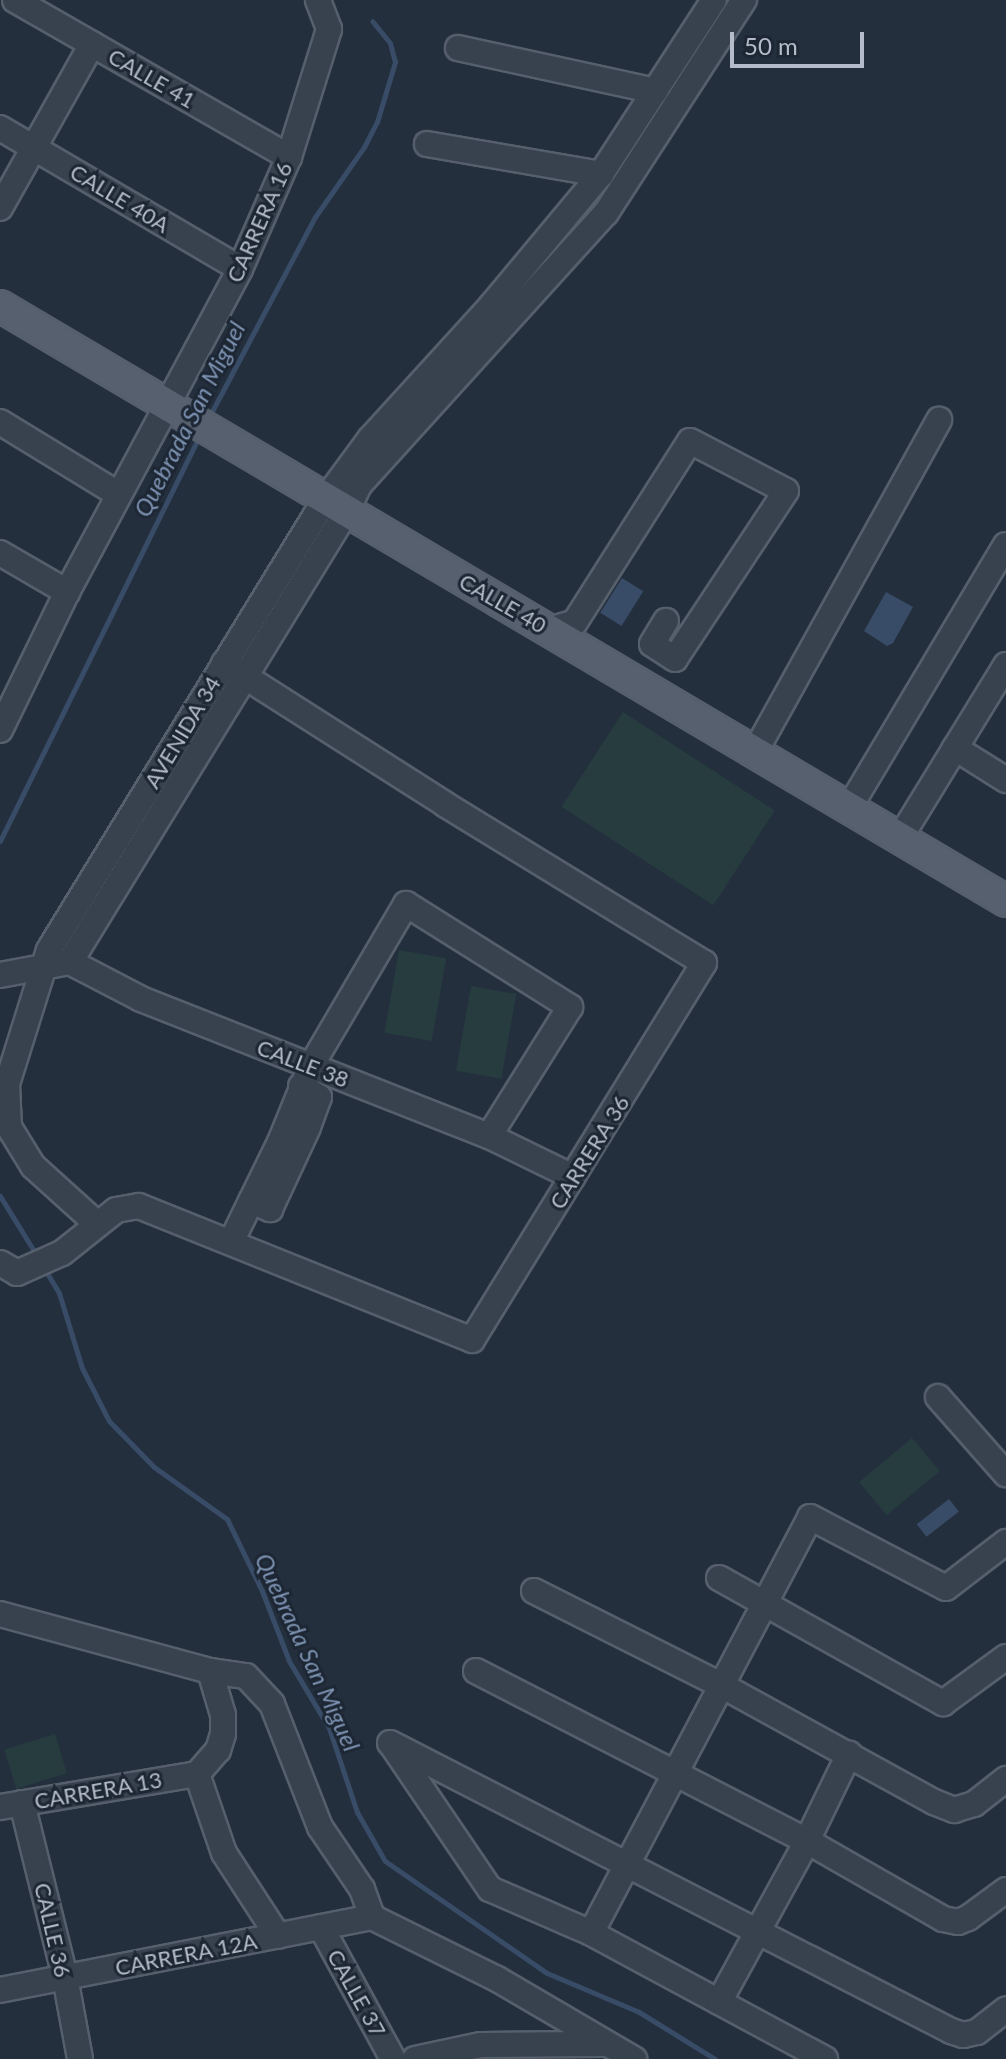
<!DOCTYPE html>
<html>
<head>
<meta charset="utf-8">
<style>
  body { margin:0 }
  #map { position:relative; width:1006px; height:2059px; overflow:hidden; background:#242f3e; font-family:Lato,sans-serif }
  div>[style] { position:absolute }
  .green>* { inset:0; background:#263c3f; transform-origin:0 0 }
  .water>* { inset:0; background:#394c67; transform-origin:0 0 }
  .stream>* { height:5px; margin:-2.5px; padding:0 2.5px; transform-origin:2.5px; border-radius:2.5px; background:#394c67 }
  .roads { filter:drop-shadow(2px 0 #565f6c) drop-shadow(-2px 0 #565f6c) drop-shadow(0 2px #565f6c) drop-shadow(0 -2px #565f6c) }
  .minor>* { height:24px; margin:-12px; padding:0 12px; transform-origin:12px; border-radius:12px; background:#38414e }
  .major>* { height:30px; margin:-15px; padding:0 15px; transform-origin:15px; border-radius:15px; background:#56606e }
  span { translate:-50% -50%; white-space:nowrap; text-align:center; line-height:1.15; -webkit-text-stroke:6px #1d2633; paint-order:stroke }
  .street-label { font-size:22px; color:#b4bcc9 }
  .water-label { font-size:24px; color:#7c92b1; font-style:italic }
  .scale { position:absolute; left:730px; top:32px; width:134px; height:36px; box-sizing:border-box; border:4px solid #b4bcc9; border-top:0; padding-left:10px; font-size:24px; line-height:28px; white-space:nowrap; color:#b4bcc9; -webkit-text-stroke:6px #1d2633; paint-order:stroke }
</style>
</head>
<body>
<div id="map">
  <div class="green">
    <div style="left:623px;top:712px;width:181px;height:113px;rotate:33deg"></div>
    <div style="left:399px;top:950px;width:48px;height:84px;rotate:10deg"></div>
    <div style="left:471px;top:986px;width:46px;height:86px;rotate:10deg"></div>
    <div style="left:912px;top:1438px;width:43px;height:69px;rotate:50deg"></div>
    <div style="left:55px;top:1734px;width:41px;height:53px;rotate:73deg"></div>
  </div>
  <div class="water">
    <div style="left:622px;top:578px;width:25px;height:41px;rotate:32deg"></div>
    <div style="clip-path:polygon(886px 592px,913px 607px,893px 643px,887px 646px,864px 631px)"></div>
    <div style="left:949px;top:1499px;width:16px;height:41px;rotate:52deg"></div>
  </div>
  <div class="stream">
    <div style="left:209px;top:417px;width:226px;rotate:-62.1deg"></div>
    <div style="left:315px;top:217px;width:85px;rotate:-55deg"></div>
    <div style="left:364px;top:147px;width:28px;rotate:-63deg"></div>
    <div style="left:377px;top:122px;width:63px;rotate:-73.3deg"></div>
    <div style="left:395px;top:62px;width:20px;rotate:-105deg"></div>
    <div style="left:390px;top:43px;width:28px;rotate:-129deg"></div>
    <div style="left:0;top:841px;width:451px;rotate:-63.8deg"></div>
    <div style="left:0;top:1196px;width:70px;rotate:58.3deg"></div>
    <div style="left:44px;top:1268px;width:29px;rotate:59deg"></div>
    <div style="left:59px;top:1293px;width:78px;rotate:73deg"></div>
    <div style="left:82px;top:1368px;width:59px;rotate:63deg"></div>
    <div style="left:109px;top:1421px;width:64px;rotate:45.6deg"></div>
    <div style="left:154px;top:1467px;width:90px;rotate:35.5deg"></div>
    <div style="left:227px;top:1519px;width:80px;rotate:64.1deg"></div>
    <div style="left:262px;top:1591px;width:75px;rotate:68.9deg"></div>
    <div style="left:289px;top:1661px;width:78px;rotate:59.2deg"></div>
    <div style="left:329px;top:1728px;width:89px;rotate:71.6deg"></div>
    <div style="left:357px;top:1812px;width:56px;rotate:60.3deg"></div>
    <div style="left:385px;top:1861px;width:197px;rotate:34.7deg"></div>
    <div style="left:547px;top:1973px;width:100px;rotate:23deg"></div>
    <div style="left:639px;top:2012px;width:89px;rotate:31.7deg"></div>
  </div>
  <div class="roads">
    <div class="minor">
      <div style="left:15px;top:0;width:316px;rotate:29.8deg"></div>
      <div style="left:458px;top:48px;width:202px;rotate:12.3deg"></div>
      <div style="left:0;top:128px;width:278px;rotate:30.4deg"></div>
      <div style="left:427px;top:144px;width:177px;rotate:9.8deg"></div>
      <div style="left:0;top:208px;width:188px;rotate:-60.7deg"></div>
      <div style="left:0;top:422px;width:138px;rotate:31.4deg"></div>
      <div style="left:0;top:553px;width:78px;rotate:30.2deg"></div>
      <div style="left:549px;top:630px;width:27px;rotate:-17deg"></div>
      <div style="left:575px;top:622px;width:214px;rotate:-57.6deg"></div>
      <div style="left:690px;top:441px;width:108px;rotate:27.5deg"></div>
      <div style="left:786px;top:491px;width:201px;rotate:123.5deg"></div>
      <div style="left:675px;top:659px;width:27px;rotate:-147deg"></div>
      <div style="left:652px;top:644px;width:27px;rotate:-59deg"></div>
      <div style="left:0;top:730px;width:153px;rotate:-64.1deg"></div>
      <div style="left:67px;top:592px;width:366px;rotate:-61.8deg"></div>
      <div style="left:240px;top:269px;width:122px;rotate:-66.4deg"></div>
      <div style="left:289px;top:157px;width:134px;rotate:-72.6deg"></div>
      <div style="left:329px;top:29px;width:31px;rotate:-111deg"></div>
      <div style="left:955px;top:748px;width:60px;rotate:32.1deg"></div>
      <div style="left:755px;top:752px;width:380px;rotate:-61deg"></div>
      <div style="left:849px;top:808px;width:306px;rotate:-59.2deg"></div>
      <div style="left:900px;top:838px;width:203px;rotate:-58.5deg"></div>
      <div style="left:70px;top:962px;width:528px;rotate:-58.48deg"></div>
      <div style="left:346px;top:512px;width:30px;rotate:-64deg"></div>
      <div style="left:359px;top:485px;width:367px;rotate:-47.8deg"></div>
      <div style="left:606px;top:213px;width:254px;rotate:-57.1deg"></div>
      <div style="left:0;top:975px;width:71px;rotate:-10.5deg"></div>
      <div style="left:70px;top:962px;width:80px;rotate:27.5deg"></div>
      <div style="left:141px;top:999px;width:374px;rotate:21.5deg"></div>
      <div style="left:489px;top:1136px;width:93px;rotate:26deg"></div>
      <div style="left:251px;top:1201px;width:21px;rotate:23deg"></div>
      <div style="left:270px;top:1209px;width:90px;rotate:-65.1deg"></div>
      <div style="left:308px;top:1127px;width:32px;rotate:-70deg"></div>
      <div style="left:319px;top:1097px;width:21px;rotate:-149deg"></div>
      <div style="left:96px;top:1223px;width:85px;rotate:-137.9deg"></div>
      <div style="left:33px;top:1166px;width:46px;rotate:-121.6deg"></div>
      <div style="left:9px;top:1127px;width:43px;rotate:-92.7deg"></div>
      <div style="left:7px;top:1084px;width:140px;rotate:-72.6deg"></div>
      <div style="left:49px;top:950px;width:528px;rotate:-58.48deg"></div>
      <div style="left:325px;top:500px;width:76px;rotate:-53.6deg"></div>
      <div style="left:370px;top:439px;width:180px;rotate:-47.7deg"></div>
      <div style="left:491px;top:306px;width:172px;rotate:-50.2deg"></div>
      <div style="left:601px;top:174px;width:207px;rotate:-57deg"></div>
      <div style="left:232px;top:1240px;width:109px;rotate:-63.9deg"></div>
      <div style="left:280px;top:1142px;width:82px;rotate:-67.8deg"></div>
      <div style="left:311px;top:1066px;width:188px;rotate:-59.6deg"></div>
      <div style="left:406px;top:904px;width:194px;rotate:32.1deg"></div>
      <div style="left:570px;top:1007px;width:152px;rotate:122.1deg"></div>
      <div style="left:0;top:1263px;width:20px;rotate:30deg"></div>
      <div style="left:17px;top:1273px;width:49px;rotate:-24deg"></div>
      <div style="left:62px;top:1253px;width:69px;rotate:-38.5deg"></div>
      <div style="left:116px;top:1210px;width:23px;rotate:-10deg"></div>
      <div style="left:139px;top:1206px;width:359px;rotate:21.9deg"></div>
      <div style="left:472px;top:1340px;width:443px;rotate:-58.4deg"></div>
      <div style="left:704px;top:963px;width:304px;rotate:-148.5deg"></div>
      <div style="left:445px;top:804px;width:262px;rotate:-147.5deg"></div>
      <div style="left:938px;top:1397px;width:103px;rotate:48.6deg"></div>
      <div style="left:719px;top:1578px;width:257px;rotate:29.2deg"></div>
      <div style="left:943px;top:1703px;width:78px;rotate:-36.1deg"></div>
      <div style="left:534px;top:1591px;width:209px;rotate:26.7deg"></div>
      <div style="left:721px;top:1685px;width:243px;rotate:28.8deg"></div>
      <div style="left:934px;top:1802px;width:22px;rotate:22deg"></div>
      <div style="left:954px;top:1810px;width:21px;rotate:-17deg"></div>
      <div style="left:974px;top:1804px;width:41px;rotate:-38deg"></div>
      <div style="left:0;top:1614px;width:218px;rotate:15.2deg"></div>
      <div style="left:210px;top:1671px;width:36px;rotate:8deg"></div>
      <div style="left:246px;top:1676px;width:38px;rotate:47deg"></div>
      <div style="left:272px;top:1704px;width:132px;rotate:68.7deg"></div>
      <div style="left:320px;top:1827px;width:75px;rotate:55.9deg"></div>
      <div style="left:362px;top:1889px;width:30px;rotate:70deg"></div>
      <div style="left:372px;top:1917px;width:140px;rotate:26.4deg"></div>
      <div style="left:497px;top:1979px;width:159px;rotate:30.3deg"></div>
      <div style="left:210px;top:1671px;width:46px;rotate:73.5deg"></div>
      <div style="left:223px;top:1715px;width:19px;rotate:90deg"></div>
      <div style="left:223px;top:1734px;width:17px;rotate:107deg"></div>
      <div style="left:218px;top:1750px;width:32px;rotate:131deg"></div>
      <div style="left:197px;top:1774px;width:83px;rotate:71.1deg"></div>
      <div style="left:224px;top:1853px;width:99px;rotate:57deg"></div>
      <div style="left:476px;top:1671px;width:372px;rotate:27.2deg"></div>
      <div style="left:807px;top:1841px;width:157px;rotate:29.8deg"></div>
      <div style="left:943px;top:1919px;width:15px;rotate:11deg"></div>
      <div style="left:958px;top:1922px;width:11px;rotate:-22deg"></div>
      <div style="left:968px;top:1918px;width:47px;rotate:-36.4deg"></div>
      <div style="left:390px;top:1743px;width:631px;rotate:27.17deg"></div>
      <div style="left:951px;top:2031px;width:13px;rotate:18deg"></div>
      <div style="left:963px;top:2035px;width:14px;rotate:-12deg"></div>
      <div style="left:977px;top:2032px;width:37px;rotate:-38deg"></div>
      <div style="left:392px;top:1745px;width:174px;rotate:55.8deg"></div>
      <div style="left:490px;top:1889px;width:110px;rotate:23.5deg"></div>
      <div style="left:591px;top:1933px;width:266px;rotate:28.3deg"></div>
      <div style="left:22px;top:1803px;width:179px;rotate:76.1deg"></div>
      <div style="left:65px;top:1977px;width:83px;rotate:79.6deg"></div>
      <div style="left:0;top:1807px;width:200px;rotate:-9.5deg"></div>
      <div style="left:321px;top:1927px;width:150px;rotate:61.4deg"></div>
      <div style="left:591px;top:1933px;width:470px;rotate:-62.2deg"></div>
      <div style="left:810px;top:1517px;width:153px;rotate:27.6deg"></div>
      <div style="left:946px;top:1588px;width:76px;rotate:-37.5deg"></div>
      <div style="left:0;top:1990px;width:379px;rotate:-11.1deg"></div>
      <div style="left:719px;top:2002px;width:183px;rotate:-61.3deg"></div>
      <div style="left:807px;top:1841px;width:97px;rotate:-64.2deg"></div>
      <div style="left:415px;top:2059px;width:67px;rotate:-12deg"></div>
      <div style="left:481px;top:2045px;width:122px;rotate:-0.5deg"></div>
    </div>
    <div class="major">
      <div style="left:0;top:306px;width:1169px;rotate:30.6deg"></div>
    </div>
  </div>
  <div class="street-label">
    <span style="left:152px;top:78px;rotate:30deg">CALLE 41</span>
    <span style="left:120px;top:198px;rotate:31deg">CALLE 40A</span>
    <span style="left:259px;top:222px;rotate:-66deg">CARRERA 16</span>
    <span style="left:503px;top:603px;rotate:30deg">CALLE 40</span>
    <span style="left:182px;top:732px;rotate:-59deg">AVENIDA 34</span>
    <span style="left:303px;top:1063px;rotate:21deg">CALLE 38</span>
    <span style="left:589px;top:1152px;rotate:-58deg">CARRERA 36</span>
    <span style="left:98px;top:1790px;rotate:-10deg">CARRERA 13</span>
    <span style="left:53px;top:1930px;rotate:77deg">CALLE 36</span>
    <span style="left:186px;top:1954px;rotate:-11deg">CARRERA 12A</span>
    <span style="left:357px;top:1993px;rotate:61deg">CALLE 37</span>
  </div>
  <div class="water-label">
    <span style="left:189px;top:419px;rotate:-63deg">Quebrada San Miguel</span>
    <span style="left:308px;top:1652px;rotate:65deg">Quebrada San Miguel</span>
  </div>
  <div class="scale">50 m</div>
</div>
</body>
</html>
